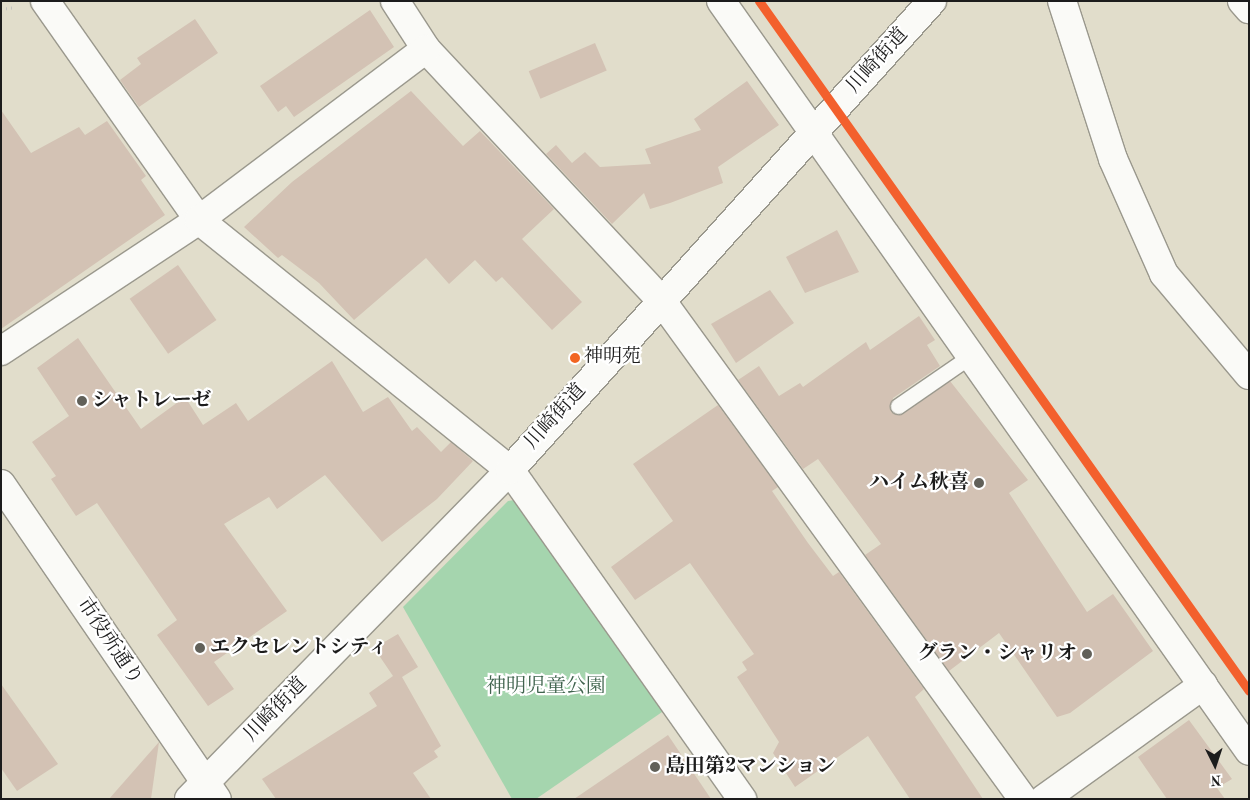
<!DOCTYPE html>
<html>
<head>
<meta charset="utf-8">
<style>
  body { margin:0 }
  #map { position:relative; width:1250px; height:800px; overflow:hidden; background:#e1ddcb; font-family:"Old Standard TT","Noto Serif JP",serif }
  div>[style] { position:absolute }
  .green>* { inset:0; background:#a5d5ae }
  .building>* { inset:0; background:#d3c2b4; transform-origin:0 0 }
  .path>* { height:3px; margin-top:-1.5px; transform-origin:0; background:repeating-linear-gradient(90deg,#c4c4bf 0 1px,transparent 0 5px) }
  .roads { filter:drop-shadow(1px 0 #9a988d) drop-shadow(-1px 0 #9a988d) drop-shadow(0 1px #9a988d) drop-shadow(0 -1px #9a988d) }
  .lane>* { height:15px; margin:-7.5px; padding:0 7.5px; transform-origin:7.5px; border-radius:7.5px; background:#fafaf7 }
  .street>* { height:28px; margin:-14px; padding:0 14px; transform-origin:14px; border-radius:14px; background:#fafaf7 }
  .secondary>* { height:28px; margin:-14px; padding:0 14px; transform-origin:14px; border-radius:14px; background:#fafaf7 }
  .rail-1>* { height:9px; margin:-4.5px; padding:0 4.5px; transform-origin:4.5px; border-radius:4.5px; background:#f3602d }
  .dots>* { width:14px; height:14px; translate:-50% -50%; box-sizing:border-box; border:2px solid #fff; border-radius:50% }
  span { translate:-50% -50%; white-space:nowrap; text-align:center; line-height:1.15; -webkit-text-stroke:4.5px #fff; paint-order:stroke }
  .bus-label { font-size:19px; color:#1c1c1c }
  .left { translate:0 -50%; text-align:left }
  .street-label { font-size:20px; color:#1c1c1c }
  .poi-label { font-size:20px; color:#1c1c1c; font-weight:700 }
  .right { translate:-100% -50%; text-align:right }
  .park-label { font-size:20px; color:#3f634d }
  .frame { position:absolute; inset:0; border:2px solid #1c1c1c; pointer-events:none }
  .north { position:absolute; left:1190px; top:740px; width:50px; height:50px; -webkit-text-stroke:4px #fff; paint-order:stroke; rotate:176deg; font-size:14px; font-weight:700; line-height:20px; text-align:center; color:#1c1c1c }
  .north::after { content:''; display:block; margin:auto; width:18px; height:22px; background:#1c1c1c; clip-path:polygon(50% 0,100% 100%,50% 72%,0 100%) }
</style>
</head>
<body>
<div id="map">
  <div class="green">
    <div style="clip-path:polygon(521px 499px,665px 710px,536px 799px,512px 799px,403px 607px,508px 501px)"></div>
  </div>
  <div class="building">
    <div style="clip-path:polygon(370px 10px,394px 47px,294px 117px,286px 106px,278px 112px,260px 86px)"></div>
    <div style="clip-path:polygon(195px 19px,218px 53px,139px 107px,120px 80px,141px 64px,137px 58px)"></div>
    <div style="left:595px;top:43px;width:30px;height:72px;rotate:67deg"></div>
    <div style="clip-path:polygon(747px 81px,779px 125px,718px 167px,723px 183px,670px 203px,650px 209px,644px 193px,612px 224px,546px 154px,556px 145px,572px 163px,585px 152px,600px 167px,651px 164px,645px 149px,701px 130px,694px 119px)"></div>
    <div style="clip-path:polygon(411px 91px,463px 146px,480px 131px,554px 209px,522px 239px,582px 302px,552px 330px,502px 277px,496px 282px,475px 260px,449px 284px,426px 258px,354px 320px,319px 283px,282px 255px,278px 258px,244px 227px,292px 182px)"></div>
    <div style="clip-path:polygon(1px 110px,31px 153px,79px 127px,85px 135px,107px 121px,146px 176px,141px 180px,165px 215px,1px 329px)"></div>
    <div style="clip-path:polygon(837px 230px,859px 272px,805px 293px,786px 257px)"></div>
    <div style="left:178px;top:265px;width:67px;height:59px;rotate:55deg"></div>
    <div style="clip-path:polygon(770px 290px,794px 323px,736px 363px,711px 324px)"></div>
    <div style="clip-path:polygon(919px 316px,935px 340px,927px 345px,940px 366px,893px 398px,891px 412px,903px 414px,950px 381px,1028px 480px,1009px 493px,1087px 612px,1113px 594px,1153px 651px,1070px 713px,1057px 717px,999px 633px,949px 671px,865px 555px,881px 544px,818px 459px,803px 469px,738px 380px,759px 366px,779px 396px,800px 383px,803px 387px,866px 342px,870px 350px)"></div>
    <div style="clip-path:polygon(78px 338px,141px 429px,185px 397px,203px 425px,236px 403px,248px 421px,332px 361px,363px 412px,388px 397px,412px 431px,417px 427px,441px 452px,451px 442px,473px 461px,437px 499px,382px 542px,325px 475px,277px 509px,269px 497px,224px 524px,287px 611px,214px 662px,234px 689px,208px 706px,157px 635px,177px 620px,97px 503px,76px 516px,51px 479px,56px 476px,32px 442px,69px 416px,37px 368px)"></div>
    <div style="clip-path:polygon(718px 405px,778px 487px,772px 491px,808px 543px,833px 576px,839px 572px,924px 689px,915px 697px,983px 799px,910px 799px,868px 736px,795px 787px,773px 753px,779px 742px,737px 677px,747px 670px,742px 662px,754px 654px,690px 563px,635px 600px,611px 567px,673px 521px,633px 464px)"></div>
    <div style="clip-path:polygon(398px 634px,418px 667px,402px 677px,441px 746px,434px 751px,438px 757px,413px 773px,431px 799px,276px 799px,262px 779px,377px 706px,369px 693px,393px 676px,374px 648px)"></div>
    <div style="clip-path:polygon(1px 684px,58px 764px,17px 791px,1px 768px)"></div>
    <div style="clip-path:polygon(1189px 720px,1232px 779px,1217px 788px,1225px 799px,1167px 799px,1138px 757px)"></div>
    <div style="clip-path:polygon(668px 735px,711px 799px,574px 799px)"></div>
    <div style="clip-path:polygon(159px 742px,151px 799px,109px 799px)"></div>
  </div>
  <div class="path">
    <div style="left:1px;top:9px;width:15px;rotate:-8deg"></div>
  </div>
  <div class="roads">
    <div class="lane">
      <div style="left:898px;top:406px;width:90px;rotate:-34.6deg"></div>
    </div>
    <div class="street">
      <div style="left:45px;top:1px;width:268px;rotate:54.9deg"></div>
      <div style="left:199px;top:220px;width:399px;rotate:38.8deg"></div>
      <div style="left:510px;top:470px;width:403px;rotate:54.8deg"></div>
      <div style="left:395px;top:1px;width:57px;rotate:57.1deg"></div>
      <div style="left:426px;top:49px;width:344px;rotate:46.9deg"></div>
      <div style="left:661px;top:300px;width:616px;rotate:54.04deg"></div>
      <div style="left:721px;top:1px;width:917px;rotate:54.85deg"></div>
      <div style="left:1242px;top:1px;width:11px;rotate:49deg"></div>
      <div style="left:1px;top:351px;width:237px;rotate:-33.5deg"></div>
      <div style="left:199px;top:220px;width:284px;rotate:-37deg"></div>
      <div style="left:1044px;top:799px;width:196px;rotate:-35.6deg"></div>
    </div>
    <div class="secondary">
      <div style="left:1062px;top:1px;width:166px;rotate:72.1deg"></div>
      <div style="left:1113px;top:159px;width:126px;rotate:66.1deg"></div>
      <div style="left:1164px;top:274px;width:132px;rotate:49.9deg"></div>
      <div style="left:1px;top:484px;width:382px;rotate:55.6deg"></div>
      <div style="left:189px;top:799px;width:460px;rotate:-45.7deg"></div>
      <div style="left:510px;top:470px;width:631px;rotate:-48.02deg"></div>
    </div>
  </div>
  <div class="rail-1">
    <div style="left:759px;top:1px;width:846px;rotate:54.62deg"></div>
  </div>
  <div class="dots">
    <div style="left:575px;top:358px;background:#f26522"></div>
    <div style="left:82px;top:401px;background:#616059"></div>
    <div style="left:979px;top:483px;background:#616059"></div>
    <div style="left:200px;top:648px;background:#616059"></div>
    <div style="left:1087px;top:654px;background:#616059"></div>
    <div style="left:655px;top:767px;background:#616059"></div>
  </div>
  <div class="bus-label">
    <span class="left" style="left:584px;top:358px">神明苑</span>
  </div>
  <div class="street-label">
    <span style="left:878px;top:61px;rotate:-48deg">川崎街道</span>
    <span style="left:556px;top:417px;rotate:-48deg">川崎街道</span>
    <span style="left:109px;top:642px;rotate:56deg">市役所通り</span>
    <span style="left:276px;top:710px;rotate:-46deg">川崎街道</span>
  </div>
  <div class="poi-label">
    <span class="left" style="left:92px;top:401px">シャトレーゼ</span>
    <span class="right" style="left:969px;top:483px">ハイム秋喜</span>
    <span class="left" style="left:210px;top:648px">エクセレントシティ</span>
    <span class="right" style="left:1077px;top:654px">グラン・シャリオ</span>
    <span class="left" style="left:665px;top:767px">島田第2マンション</span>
  </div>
  <div class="park-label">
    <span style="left:546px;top:687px">神明児童公園</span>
  </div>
  <div class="frame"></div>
  <div class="north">N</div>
</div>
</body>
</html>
